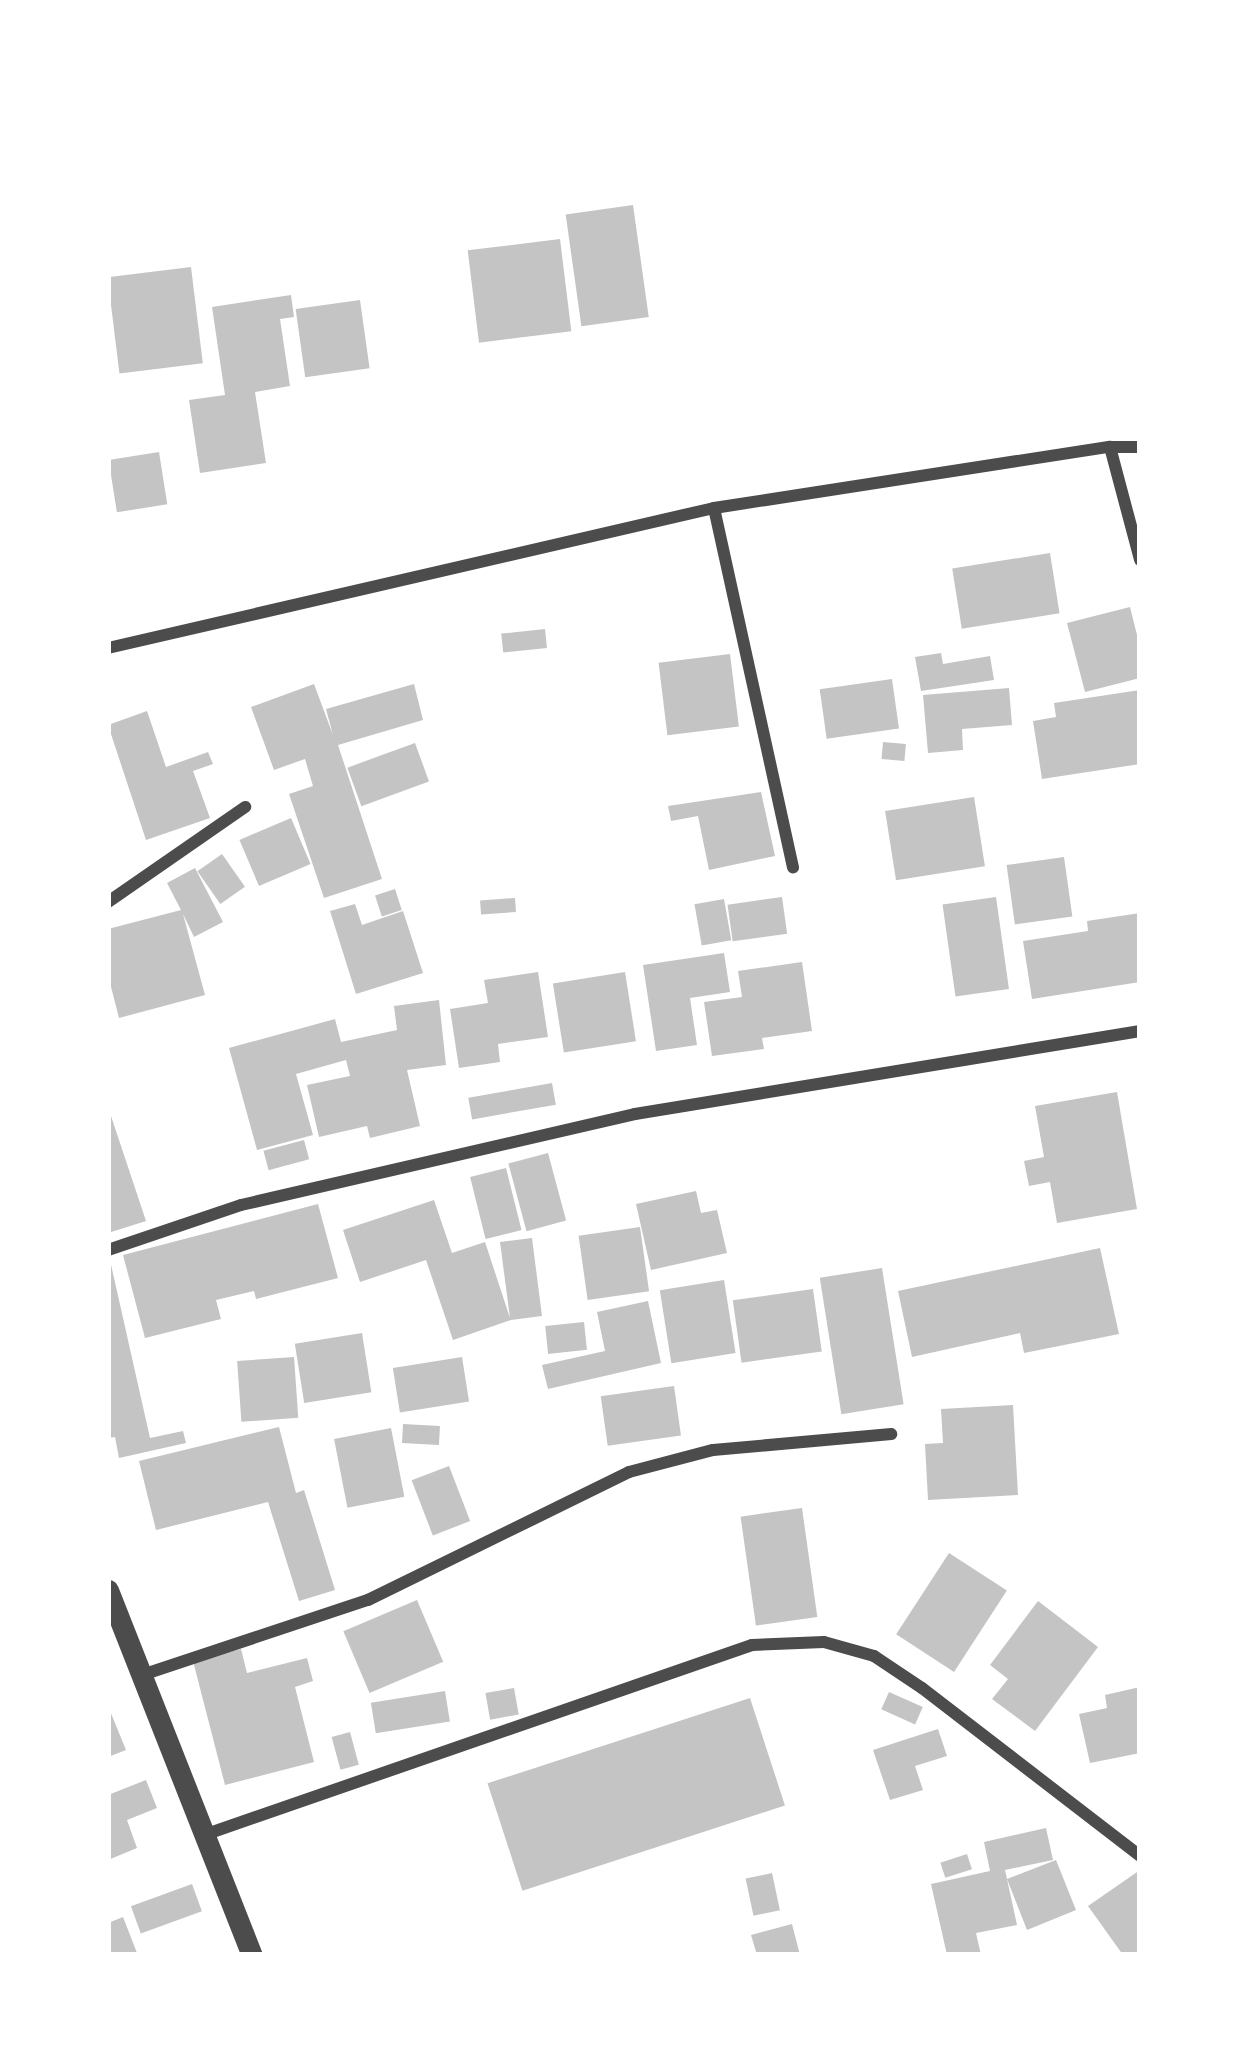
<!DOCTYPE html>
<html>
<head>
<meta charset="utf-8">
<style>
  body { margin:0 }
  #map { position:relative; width:1248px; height:2063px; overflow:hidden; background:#fff; font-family:"Public Sans",sans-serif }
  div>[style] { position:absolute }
  .building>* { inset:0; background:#c4c4c4; transform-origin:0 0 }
  .minor>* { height:12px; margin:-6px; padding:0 6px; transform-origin:6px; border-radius:6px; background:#4c4c4c }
  .tertiary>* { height:21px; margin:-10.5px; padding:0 10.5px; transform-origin:10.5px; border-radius:10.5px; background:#4c4c4c }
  span { translate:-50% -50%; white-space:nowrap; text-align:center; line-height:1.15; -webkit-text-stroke:9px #fff; paint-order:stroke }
  .frame { position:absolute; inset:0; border:111px solid #fff; pointer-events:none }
</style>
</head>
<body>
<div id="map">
  <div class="building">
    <div style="left:633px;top:205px;width:113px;height:68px;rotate:82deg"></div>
    <div style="left:560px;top:239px;width:93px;height:93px;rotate:83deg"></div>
    <div style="left:191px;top:267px;width:97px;height:84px;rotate:83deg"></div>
    <div style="clip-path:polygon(291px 295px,294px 317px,280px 319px,290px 386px,255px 392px,266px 463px,200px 473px,189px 400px,225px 395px,212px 307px)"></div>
    <div style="left:360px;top:300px;width:69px;height:65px;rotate:82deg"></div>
    <div style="left:159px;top:452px;width:53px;height:51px;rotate:81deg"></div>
    <div style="left:1050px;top:553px;width:61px;height:99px;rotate:81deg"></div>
    <div style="clip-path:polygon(1130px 607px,1140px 647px,1140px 678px,1085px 692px,1067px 623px)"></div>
    <div style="left:545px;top:629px;width:19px;height:44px;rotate:84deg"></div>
    <div style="clip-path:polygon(941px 653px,943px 664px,990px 656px,994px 680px,921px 691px,915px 657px)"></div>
    <div style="left:730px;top:654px;width:73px;height:72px;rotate:83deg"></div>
    <div style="left:892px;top:679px;width:50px;height:73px;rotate:82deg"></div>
    <div style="clip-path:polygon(314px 684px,333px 735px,326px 709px,414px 684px,423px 720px,338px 745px,382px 879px,324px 898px,289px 794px,313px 786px,305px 759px,274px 770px,251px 707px)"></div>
    <div style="clip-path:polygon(1009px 688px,1012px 725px,962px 729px,963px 750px,928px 753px,923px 695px)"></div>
    <div style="clip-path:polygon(1140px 690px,1140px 764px,1042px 779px,1033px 721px,1056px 717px,1054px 703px)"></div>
    <div style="clip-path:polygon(147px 711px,166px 767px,208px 752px,213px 764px,193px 771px,210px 818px,146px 840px,108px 725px)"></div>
    <div style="left:883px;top:742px;width:23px;height:17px;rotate:5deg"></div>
    <div style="left:415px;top:743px;width:41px;height:72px;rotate:70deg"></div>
    <div style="clip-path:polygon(761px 792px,775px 856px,709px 870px,698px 816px,671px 821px,668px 806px)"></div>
    <div style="left:974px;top:797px;width:70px;height:90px;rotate:81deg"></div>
    <div style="left:291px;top:818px;width:50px;height:56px;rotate:67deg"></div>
    <div style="left:222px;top:854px;width:40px;height:30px;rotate:55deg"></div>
    <div style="left:1064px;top:857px;width:60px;height:58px;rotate:82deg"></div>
    <div style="clip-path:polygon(195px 868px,223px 922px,194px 937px,183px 914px,205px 995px,119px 1018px,108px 975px,108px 929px,181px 910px,167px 883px)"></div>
    <div style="left:395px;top:889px;width:22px;height:21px;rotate:72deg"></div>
    <div style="left:782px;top:897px;width:37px;height:55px;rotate:82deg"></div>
    <div style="left:996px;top:897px;width:93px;height:54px;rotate:82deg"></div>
    <div style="left:515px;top:898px;width:14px;height:35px;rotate:86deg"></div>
    <div style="left:724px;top:899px;width:42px;height:30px;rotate:80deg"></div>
    <div style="clip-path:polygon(355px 904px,362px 925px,403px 911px,423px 973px,356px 994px,330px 911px)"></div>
    <div style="clip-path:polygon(1140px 913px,1140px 982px,1032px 999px,1023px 941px,1088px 931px,1087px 921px)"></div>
    <div style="clip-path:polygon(724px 953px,730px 992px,690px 998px,697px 1045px,656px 1051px,643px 965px)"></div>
    <div style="clip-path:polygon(802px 962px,812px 1031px,762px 1038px,764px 1049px,712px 1056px,704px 1002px,742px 997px,738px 971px)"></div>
    <div style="clip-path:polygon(538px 972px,548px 1037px,498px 1044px,500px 1062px,459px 1068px,450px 1009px,488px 1003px,484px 980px)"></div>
    <div style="left:625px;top:972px;width:70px;height:73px;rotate:81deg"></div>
    <div style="clip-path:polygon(439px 1000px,446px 1065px,407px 1070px,420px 1126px,370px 1138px,367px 1126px,319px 1137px,307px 1085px,350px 1076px,346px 1060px,296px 1074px,313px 1135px,257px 1150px,229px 1048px,335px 1019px,341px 1042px,397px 1030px,394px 1006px)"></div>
    <div style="left:552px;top:1083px;width:22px;height:85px;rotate:80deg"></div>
    <div style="clip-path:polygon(1117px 1092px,1137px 1209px,1057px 1223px,1050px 1182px,1029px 1186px,1024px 1161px,1044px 1157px,1035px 1106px)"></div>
    <div style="clip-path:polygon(108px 1107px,146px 1221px,108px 1233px)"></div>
    <div style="left:304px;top:1140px;width:20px;height:42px;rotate:75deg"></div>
    <div style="left:548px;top:1153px;width:70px;height:41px;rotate:75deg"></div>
    <div style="left:506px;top:1168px;width:64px;height:37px;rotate:76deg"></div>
    <div style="clip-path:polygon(696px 1191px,701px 1213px,717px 1210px,727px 1253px,651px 1270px,636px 1204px)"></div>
    <div style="clip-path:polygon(434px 1200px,452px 1253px,485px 1242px,510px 1318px,500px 1242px,532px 1238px,542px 1316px,511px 1320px,453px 1340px,426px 1260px,360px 1282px,343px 1230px)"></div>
    <div style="clip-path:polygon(318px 1204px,338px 1278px,256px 1299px,254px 1291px,216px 1300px,221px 1319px,145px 1338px,123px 1255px)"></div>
    <div style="left:640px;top:1227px;width:65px;height:62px;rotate:82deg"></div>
    <div style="clip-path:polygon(1100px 1248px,1119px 1334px,1024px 1353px,1020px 1333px,912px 1357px,898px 1291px)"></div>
    <div style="clip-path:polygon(110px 1260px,150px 1438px,183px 1431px,186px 1443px,119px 1458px,115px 1437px,108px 1438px)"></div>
    <div style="left:882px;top:1268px;width:138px;height:63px;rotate:81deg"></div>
    <div style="left:724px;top:1280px;width:74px;height:65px;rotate:81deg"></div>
    <div style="left:813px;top:1289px;width:63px;height:81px;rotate:82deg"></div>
    <div style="clip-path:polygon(648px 1301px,661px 1363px,548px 1389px,542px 1365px,605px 1351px,597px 1312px)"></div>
    <div style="left:584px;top:1322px;width:28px;height:39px;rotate:84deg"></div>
    <div style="left:362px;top:1333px;width:60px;height:68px;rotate:81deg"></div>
    <div style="left:294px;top:1357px;width:61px;height:57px;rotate:86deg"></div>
    <div style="left:462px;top:1357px;width:45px;height:70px;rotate:81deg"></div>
    <div style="left:674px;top:1386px;width:50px;height:74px;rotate:82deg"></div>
    <div style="clip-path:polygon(1013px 1405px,1018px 1495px,928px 1500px,925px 1444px,943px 1443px,941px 1409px)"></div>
    <div style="left:403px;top:1424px;width:37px;height:19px;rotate:3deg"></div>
    <div style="clip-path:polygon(279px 1427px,296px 1493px,304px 1490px,335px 1590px,299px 1601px,268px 1502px,156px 1530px,139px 1461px)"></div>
    <div style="left:391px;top:1428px;width:70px;height:58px;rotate:79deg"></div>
    <div style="left:449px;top:1466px;width:59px;height:40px;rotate:69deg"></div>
    <div style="left:802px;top:1508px;width:110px;height:62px;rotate:82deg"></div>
    <div style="left:949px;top:1553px;width:69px;height:97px;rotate:33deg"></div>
    <div style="left:417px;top:1600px;width:67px;height:80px;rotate:67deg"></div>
    <div style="clip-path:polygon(1038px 1601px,1098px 1647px,1035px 1731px,992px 1699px,1008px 1679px,990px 1665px)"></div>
    <div style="clip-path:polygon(241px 1649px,247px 1673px,307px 1658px,313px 1681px,295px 1687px,314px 1762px,225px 1785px,193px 1661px)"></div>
    <div style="clip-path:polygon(1140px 1687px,1140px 1753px,1090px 1763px,1079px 1714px,1107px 1708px,1105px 1695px)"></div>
    <div style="left:514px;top:1688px;width:27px;height:29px;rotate:80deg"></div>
    <div style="left:445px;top:1691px;width:31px;height:75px;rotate:81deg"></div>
    <div style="left:889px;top:1692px;width:37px;height:19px;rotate:24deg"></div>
    <div style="left:750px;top:1698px;width:113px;height:276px;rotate:72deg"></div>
    <div style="clip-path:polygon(108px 1706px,126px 1750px,108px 1757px)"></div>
    <div style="clip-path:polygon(938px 1729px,947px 1756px,915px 1766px,923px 1790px,890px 1800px,873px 1750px)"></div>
    <div style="left:350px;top:1732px;width:34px;height:19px;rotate:75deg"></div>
    <div style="clip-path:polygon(146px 1780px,157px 1808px,127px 1820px,137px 1848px,108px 1860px,108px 1795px)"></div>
    <div style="clip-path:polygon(1046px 1828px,1053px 1860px,1005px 1870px,1007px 1879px,1056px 1860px,1076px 1910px,1027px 1930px,1007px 1879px,1017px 1925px,976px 1933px,981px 1955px,947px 1955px,931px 1884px,990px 1871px,984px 1842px)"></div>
    <div style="left:967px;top:1854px;width:16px;height:28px;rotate:72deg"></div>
    <div style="clip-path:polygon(1140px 1870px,1140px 1955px,1123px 1955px,1088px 1906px)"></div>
    <div style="left:772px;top:1873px;width:38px;height:27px;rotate:78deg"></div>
    <div style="left:192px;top:1884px;width:29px;height:65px;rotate:70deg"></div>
    <div style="clip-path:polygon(123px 1917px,137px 1953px,108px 1955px,108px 1923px)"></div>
    <div style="clip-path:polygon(792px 1924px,800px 1955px,757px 1955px,751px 1935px)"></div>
  </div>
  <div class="minor">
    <div style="left:1110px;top:447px;width:117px;rotate:75.1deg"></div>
    <div style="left:714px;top:508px;width:368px;rotate:77.6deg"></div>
    <div style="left:108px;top:648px;width:622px;rotate:-13.01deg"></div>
    <div style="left:714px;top:508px;width:401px;rotate:-8.8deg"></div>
    <div style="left:1110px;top:447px;width:30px"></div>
    <div style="left:108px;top:902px;width:167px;rotate:-34.7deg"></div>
    <div style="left:108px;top:1250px;width:140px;rotate:-18.7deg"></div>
    <div style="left:241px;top:1205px;width:404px;rotate:-13deg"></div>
    <div style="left:635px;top:1114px;width:512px;rotate:-9.33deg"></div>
    <div style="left:142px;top:1675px;width:238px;rotate:-18.4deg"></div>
    <div style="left:368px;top:1600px;width:291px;rotate:-26.1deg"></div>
    <div style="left:629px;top:1472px;width:87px;rotate:-14.7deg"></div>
    <div style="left:713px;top:1450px;width:179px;rotate:-5.1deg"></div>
    <div style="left:204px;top:1835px;width:580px;rotate:-19.12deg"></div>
    <div style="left:752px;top:1645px;width:72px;rotate:-2.4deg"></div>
    <div style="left:824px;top:1642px;width:52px;rotate:15.6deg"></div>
    <div style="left:874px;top:1656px;width:58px;rotate:33.7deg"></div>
    <div style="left:922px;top:1688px;width:275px;rotate:37.6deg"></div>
  </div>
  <div class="tertiary">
    <div style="left:108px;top:1590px;width:392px;rotate:68.5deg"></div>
  </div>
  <div class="frame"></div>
</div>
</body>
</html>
